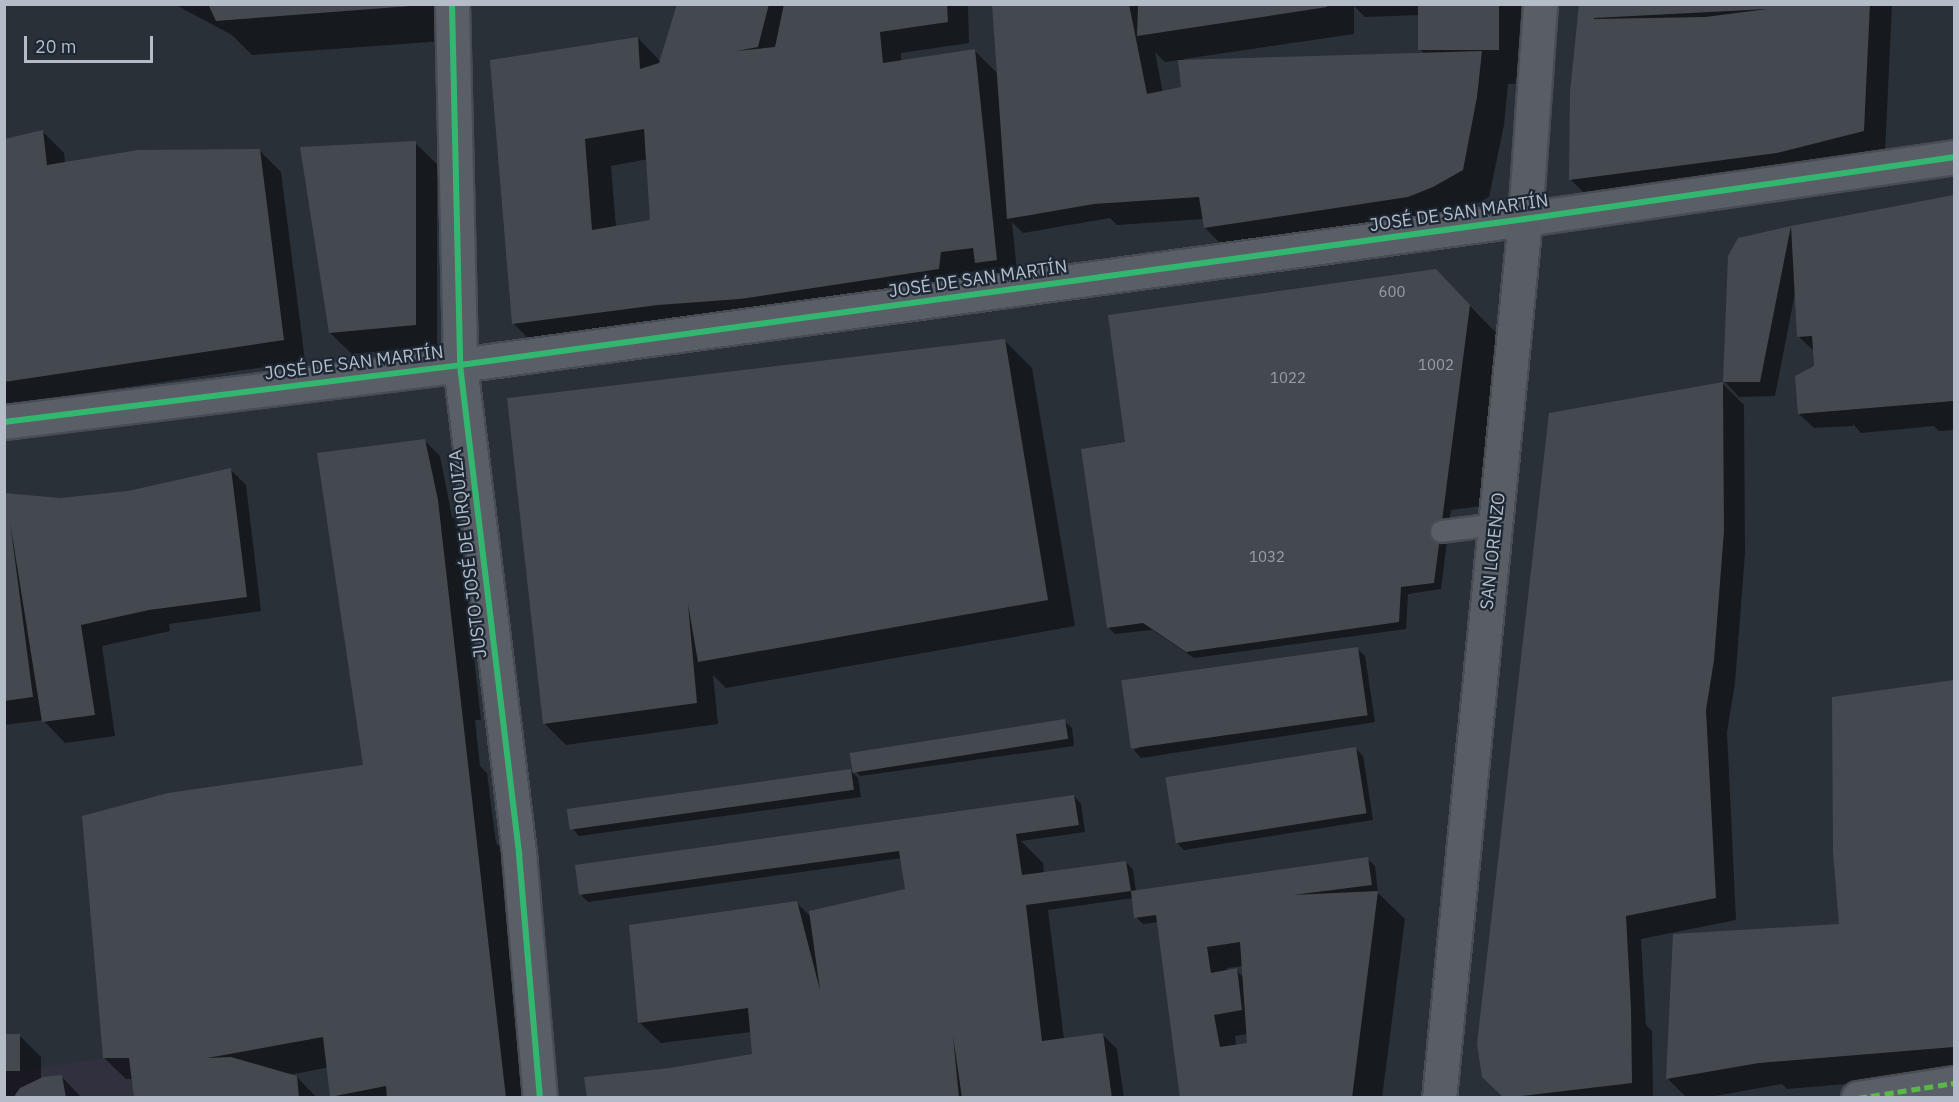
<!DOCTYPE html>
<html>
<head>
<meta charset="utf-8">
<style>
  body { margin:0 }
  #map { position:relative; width:1959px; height:1102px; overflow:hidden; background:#2a3038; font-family:"IBM Plex Sans",sans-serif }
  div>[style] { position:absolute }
  .medical>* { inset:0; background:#31303e }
  .shadow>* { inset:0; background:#0007 }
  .building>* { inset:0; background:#444950; transform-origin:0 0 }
  .roads { filter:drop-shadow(2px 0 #484c53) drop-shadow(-2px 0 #484c53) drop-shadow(0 2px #484c53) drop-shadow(0 -2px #484c53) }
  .lane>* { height:21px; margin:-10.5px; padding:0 10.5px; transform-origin:10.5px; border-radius:10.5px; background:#5a5e66 }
  .street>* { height:33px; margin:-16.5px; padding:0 16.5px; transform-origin:16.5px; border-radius:16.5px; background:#5a5e66 }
  .secondary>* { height:33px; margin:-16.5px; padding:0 16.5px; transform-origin:16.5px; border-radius:16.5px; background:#595d64 }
  .quiet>* { height:4.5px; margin-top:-2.25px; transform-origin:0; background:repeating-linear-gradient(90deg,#58b947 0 9px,transparent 0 13.5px) }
  .cycleway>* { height:6px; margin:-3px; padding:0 3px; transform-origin:3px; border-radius:3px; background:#33b770 }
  span { translate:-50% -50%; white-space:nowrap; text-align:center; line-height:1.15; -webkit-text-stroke:4.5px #1d2633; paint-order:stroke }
  .number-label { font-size:15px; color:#989fab }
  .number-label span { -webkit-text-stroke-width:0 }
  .street-label { font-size:18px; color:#b4bcc9 }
  .frame { position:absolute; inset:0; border:6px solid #b4bcc9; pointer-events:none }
  .scale { position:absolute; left:24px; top:36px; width:129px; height:27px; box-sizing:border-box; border:3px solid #b4bcc9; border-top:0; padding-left:8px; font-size:18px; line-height:21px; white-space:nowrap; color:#b4bcc9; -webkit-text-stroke:4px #1d2633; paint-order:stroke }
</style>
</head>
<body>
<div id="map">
  <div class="medical">
    <div style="clip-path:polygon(129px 1054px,134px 1097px,5px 1098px,5px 1073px)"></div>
  </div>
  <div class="shadow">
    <div style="clip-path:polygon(174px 4px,438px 4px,444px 41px,252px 55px,232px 35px)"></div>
    <div style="clip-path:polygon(evenodd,679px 4px,968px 4px,969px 43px,901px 53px,901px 62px,975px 51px,998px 74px,993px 4px,1536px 4px,1531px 83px,1508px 84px,1504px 125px,1489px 197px,1460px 213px,1232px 255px,1205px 228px,1204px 219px,1117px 225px,1110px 218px,1023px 233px,1012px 222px,1018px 281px,998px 284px,985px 270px,962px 273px,960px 290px,541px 351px,514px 324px,492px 61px,638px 38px,661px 62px,679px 4px,1354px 6px,1365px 17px,1420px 15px,1420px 49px,1424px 54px,1185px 62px,1184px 59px,1354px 34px,1354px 6px,679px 4px,1155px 52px,1165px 62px,1179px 60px,1184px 92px,1163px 93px,1155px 52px,679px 4px,648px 159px,653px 226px,616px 227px,611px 166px,648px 159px)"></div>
    <div style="clip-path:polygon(1580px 4px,1892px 4px,1885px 153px,1592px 201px,1570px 179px)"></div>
    <div style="clip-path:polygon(43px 132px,64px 153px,65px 163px,259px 150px,281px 172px,305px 361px,4px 405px,4px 139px)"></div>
    <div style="clip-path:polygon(415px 143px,437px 164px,437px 346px,352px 354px,330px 333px)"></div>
    <div style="clip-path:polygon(1954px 197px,1954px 430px,1939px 431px,1934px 426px,1861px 433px,1853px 424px,1853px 426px,1814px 428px,1799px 414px,1816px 367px,1814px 351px,1799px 337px,1795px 293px,1775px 396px,1739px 397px,1725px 382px,1739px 239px,1907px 204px)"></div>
    <div style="clip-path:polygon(1436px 271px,1504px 341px,1482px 506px,1451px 510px,1441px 589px,1408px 594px,1406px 629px,1194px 658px,1152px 630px,1115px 634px,1108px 627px,1127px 443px)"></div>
    <div style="clip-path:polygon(1005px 341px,1032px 368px,1075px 626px,726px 688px,713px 675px,718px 724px,566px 745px,544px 723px,509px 400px)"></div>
    <div style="clip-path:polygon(1723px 384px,1744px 405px,1745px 553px,1735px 683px,1727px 732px,1736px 920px,1641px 939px,1646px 1025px,1652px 1031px,1653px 1098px,1505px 1098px)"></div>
    <div style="clip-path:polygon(425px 441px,440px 456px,452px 517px,459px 523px,481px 720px,475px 720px,480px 766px,487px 773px,496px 843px,501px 849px,520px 1020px,516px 1020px,524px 1098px,332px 1098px,330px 1067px,289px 1075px,297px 1077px,317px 1098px,136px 1098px,133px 1079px,126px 1079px,104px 1058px,366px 766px)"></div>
    <div style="clip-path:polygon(231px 470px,246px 485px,261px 611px,169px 624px,170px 631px,102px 646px,115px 736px,65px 743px,43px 720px,4px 725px,4px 494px,60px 499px,128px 492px)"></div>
    <div style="clip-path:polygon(1357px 649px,1365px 656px,1375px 722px,1141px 758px,1134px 750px)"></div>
    <div style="clip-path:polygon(1954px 682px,1954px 1075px,1787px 1089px,1782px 1084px,1704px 1098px,1687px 1098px,1668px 1079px,1842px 925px,1833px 699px)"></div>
    <div style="clip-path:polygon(1064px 721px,1072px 728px,1074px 746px,860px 776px,853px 768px)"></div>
    <div style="clip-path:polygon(1355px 748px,1363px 756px,1373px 820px,1184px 850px,1176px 842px)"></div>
    <div style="clip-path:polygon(851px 771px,858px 778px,861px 797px,579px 836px,572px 828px)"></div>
    <div style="clip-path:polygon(evenodd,1074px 796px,1081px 804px,1085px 832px,1021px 841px,1043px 863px,1044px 873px,1126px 862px,1133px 870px,1136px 891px,1367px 859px,1375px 866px,1378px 893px,1405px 919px,1382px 1098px,1182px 1098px,1159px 922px,1143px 924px,1136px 917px,1133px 898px,1048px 910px,1064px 1039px,1102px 1034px,1117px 1049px,1124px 1098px,588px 1098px,670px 1069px,754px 1058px,751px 1032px,661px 1043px,639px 1022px,796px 902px,811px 917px,906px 890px,902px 858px,588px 902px,580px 894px,1074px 796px,1243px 966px,1244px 978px,1236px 970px,1228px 971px,1227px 968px,1243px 966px,1074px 796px,1248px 1034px,1248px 1044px,1236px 1046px,1235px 1036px,1248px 1034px)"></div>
    <div style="clip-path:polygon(19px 1035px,41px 1057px,41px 1080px,62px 1077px,82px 1098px,4px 1098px,4px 1037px)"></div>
  </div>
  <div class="building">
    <div style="clip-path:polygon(208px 4px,411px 4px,411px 6px,216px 21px)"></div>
    <div style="clip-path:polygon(evenodd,677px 4px,769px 4px,758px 47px,736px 51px,775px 47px,784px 4px,947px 4px,948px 22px,880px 32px,883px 63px,975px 49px,997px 260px,975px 263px,973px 248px,941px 252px,939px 269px,740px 299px,658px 305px,512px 324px,490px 60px,638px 37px,640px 69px,659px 63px,677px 4px,644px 129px,650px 220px,592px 230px,585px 139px,644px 129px)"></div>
    <div style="clip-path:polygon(992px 4px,1129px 4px,1147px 94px,1181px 87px,1178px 60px,1482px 51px,1477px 97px,1463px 170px,1433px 187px,1408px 197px,1204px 228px,1199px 197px,1094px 204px,1007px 219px)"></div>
    <div style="clip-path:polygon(1138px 4px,1327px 4px,1327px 7px,1137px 36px)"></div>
    <div style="clip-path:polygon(evenodd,1579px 4px,1870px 4px,1864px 131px,1777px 153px,1569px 180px,1570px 92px,1579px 4px,1768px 9px,1705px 17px,1594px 19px,1594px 18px,1768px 9px)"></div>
    <div style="left:1418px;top:5px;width:81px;height:45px"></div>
    <div style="clip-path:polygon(43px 130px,47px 165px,138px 150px,260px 149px,284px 340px,4px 382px,4px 139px)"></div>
    <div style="clip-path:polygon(416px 141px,416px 325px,329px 333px,300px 147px)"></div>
    <div style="clip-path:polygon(1954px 195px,1954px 401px,1798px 414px,1795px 376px,1814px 366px,1812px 336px,1797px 337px,1791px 226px)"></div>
    <div style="clip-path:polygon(1791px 226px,1760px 382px,1723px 382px,1728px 256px,1738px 238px)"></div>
    <div style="clip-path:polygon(1436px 269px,1470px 305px,1434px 583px,1401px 587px,1399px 622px,1186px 652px,1143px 623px,1107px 628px,1081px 449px,1125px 442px,1108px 315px)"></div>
    <div style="clip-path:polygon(1005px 339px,1048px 600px,698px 662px,688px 604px,697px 703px,543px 724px,507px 398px)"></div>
    <div style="clip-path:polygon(1723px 382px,1724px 531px,1714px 660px,1706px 710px,1716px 898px,1626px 916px,1631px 1008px,1632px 1083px,1504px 1098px,1482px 1077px,1477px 1044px,1549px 413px)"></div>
    <div style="clip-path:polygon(425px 439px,438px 500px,506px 1098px,387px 1098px,386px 1086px,330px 1097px,323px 1037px,207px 1058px,231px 1057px,297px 1076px,299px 1098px,134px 1098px,129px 1058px,103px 1058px,82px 816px,168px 793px,363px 765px,317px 453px)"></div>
    <div style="clip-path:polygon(231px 468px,247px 597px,149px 610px,81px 625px,95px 715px,42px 722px,10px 522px,33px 697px,4px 701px,4px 493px,60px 498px,128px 491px)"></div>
    <div style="left:1358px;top:647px;width:69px;height:239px;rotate:82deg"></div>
    <div style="clip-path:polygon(1954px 680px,1954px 1047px,1759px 1063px,1666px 1079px,1673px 934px,1839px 924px,1833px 852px,1832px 697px)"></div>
    <div style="left:1065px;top:719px;width:20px;height:218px;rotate:81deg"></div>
    <div style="left:1356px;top:747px;width:67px;height:193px;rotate:81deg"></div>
    <div style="left:851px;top:769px;width:21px;height:287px;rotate:82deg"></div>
    <div style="clip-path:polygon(1074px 795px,1079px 825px,1016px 834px,1022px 875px,1126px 861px,1131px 891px,1026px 905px,1042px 1041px,1103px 1033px,1112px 1098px,962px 1098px,953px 1036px,959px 1098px,587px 1098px,584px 1077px,670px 1068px,752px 1054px,748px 1008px,638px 1023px,629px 925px,797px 901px,820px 990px,809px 911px,905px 889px,899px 851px,579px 895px,575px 865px)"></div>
    <div style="clip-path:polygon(evenodd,1368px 857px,1372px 885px,1293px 895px,1378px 891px,1352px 1098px,1180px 1098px,1156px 915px,1134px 918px,1131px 891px,1368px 857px,1240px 942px,1247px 1043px,1220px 1047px,1214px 1015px,1242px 1010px,1237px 968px,1211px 973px,1207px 947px,1240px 942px)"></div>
    <div style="left:20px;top:1034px;width:37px;height:15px;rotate:90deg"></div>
    <div style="clip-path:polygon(62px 1075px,66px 1098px,13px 1098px,20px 1088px,43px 1077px)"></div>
  </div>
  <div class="roads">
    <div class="lane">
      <div style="left:1441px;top:531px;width:54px;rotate:-7.4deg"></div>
    </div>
    <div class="street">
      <div style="left:452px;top:4px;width:361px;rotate:88.7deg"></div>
      <div style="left:460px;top:365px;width:493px;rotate:83.1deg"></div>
      <div style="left:519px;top:854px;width:245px;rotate:85.1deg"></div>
      <div style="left:4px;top:422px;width:460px;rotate:-7.1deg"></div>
      <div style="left:460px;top:365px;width:1075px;rotate:-7.81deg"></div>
      <div style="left:1525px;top:219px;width:433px;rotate:-8.2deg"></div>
      <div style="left:1858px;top:1098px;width:97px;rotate:-8.9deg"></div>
    </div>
    <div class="secondary">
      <div style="left:1439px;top:1098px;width:883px;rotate:-84.41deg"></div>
      <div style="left:1525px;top:219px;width:216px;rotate:-86deg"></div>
    </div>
  </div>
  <div class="quiet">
    <div style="left:1858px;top:1098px;width:97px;rotate:-8.9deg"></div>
  </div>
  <div class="cycleway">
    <div style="left:452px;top:4px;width:361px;rotate:88.7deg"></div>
    <div style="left:460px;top:365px;width:493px;rotate:83.1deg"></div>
    <div style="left:519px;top:854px;width:245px;rotate:85.1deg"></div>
    <div style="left:4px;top:422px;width:460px;rotate:-7.1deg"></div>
    <div style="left:460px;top:365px;width:1075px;rotate:-7.81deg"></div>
    <div style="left:1525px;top:219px;width:433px;rotate:-8.2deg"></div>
  </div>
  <div class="number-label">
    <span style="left:1392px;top:292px">600</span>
    <span style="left:1436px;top:365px">1002</span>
    <span style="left:1288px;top:378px">1022</span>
    <span style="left:1267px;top:557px">1032</span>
  </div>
  <div class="street-label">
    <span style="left:1459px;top:213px;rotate:-8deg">JOSÉ DE SAN MARTÍN</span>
    <span style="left:978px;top:279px;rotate:-8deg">JOSÉ DE SAN MARTÍN</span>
    <span style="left:354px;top:363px;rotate:-7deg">JOSÉ DE SAN MARTÍN</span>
    <span style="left:1493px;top:551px;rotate:-84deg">SAN LORENZO</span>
    <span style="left:468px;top:554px;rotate:-97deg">JUSTO JOSÉ DE URQUIZA</span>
  </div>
  <div class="frame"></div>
  <div class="scale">20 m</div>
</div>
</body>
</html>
